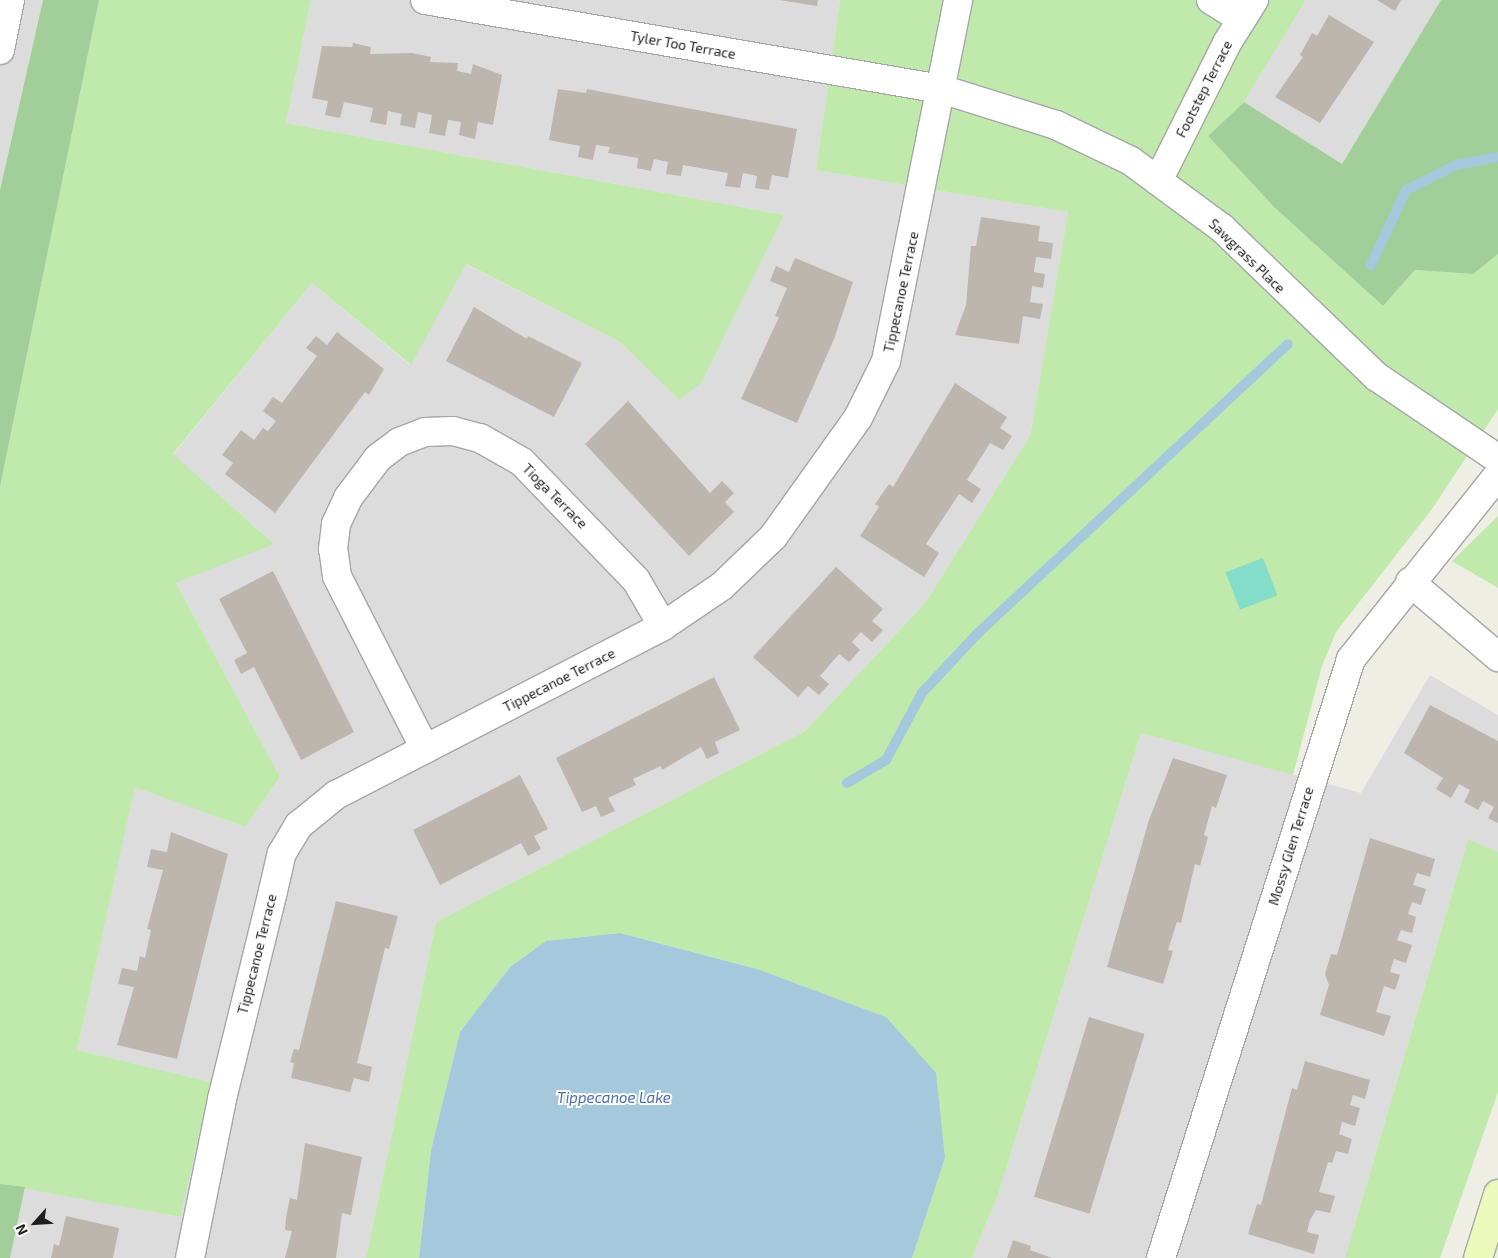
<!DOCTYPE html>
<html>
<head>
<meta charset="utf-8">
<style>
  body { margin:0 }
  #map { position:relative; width:1498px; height:1258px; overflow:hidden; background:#efeee5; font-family:"Exo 2",sans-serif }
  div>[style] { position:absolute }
  .residential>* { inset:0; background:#dddcdc }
  .grass>* { inset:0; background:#c0e9ac }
  .forest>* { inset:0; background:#a2ce9a }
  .pitch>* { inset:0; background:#84ddc9; transform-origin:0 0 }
  .water>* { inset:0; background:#a6c8dc }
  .stream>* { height:10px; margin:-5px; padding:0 5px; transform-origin:5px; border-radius:5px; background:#a6c8dc }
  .building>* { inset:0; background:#bcb6ae; transform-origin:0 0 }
  .roads { filter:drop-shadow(1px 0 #a6a6a6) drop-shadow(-1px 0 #a6a6a6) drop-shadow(0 1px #a6a6a6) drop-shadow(0 -1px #a6a6a6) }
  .street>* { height:28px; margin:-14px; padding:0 14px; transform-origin:14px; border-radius:14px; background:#fff }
  .secondary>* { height:28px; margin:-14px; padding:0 14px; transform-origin:14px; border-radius:14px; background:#ecf9ba }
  span { translate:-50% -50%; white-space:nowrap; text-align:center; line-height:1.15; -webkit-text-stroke:4px #fff; paint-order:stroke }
  .street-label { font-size:14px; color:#1f1f1f }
  .water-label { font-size:15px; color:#4c6eae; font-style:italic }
  .north { position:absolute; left:10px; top:1198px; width:50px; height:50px; -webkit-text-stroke:4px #fff; paint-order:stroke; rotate:244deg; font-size:14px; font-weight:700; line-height:20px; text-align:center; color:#1f1f1f }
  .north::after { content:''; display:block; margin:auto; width:18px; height:22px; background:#1f1f1f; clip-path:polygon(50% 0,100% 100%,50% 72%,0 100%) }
</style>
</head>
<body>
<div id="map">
  <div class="residential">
    <div style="clip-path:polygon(0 0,43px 0,0 190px)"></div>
    <div style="clip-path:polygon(311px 0,840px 0,816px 170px,1068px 212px,1030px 436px,925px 603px,805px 731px,436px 922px,366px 1258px,10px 1258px,25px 1187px,179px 1217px,211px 1082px,77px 1050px,135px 786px,245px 827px,280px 777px,176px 583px,273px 543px,173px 455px,312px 283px,410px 365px,465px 264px,620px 342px,679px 400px,784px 215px,286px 123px)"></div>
    <div style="clip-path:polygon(1306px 0,1441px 0,1342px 164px,1244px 102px)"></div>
    <div style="clip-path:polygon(1430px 675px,1498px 715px,1498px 852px,1468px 839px,1345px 1258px,972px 1258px,998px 1195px,1141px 733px,1361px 793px)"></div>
  </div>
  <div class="grass">
    <div style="clip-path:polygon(99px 0,311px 0,286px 123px,784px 215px,701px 383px,679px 400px,620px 342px,466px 264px,411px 365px,312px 283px,173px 454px,274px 544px,176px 583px,280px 777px,245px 827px,135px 787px,77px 1050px,211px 1082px,180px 1217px,0 1184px,0 487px)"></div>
    <div style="clip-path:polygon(840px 0,1306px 0,1244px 102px,1208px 136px,1274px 207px,1383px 306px,1415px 270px,1472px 274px,1498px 254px,1498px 409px,1432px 509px,1336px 632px,1322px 666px,1293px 775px,1141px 733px,998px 1195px,972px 1258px,912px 1258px,945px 1158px,886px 1017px,757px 969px,620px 933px,546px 941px,510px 967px,460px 1032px,431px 1150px,419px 1258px,366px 1258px,436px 922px,805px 731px,925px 603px,1030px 436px,1068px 212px,816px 170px)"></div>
    <div style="clip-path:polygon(1498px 516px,1498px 588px,1452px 561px)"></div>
    <div style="clip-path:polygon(1468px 839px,1498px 852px,1498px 1092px,1440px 1258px,1345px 1258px)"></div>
  </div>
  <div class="forest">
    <div style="clip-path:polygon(43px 0,99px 0,0 487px,0 190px)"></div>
    <div style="clip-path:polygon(1441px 0,1498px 0,1498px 254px,1473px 274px,1415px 270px,1383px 306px,1274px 207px,1208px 136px,1244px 102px,1342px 164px)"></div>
    <div style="clip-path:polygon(0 1184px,25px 1187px,10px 1258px,0 1258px)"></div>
  </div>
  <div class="pitch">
    <div style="left:1263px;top:558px;width:40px;height:40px;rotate:69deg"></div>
  </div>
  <div class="water">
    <div style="clip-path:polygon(620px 933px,757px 969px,886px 1017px,936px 1073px,945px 1158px,912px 1258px,419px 1258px,431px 1150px,460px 1032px,510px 967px,546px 941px)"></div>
  </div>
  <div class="stream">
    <div style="left:1371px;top:265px;width:83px;rotate:-65deg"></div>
    <div style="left:1406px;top:190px;width:56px;rotate:-26.6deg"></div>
    <div style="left:1456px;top:165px;width:43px;rotate:-10.8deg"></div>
    <div style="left:847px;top:783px;width:45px;rotate:-30.5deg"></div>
    <div style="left:886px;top:760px;width:76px;rotate:-61.8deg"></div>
    <div style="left:922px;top:693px;width:81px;rotate:-47deg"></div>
    <div style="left:977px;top:634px;width:425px;rotate:-43deg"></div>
  </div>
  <div class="building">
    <div style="clip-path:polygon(779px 0,818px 0,817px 6px)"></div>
    <div style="clip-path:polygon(1377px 0,1401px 0,1395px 11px)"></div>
    <div style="clip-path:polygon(1329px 15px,1374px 42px,1320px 123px,1275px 97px,1303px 57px,1300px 55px,1312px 33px,1317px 36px)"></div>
    <div style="clip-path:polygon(353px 43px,371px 47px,370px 54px,412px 53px,431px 57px,430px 62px,458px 63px,457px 71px,471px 74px,473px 64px,502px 75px,493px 125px,478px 122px,475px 139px,459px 135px,461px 122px,448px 120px,445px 136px,429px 133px,432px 115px,418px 112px,415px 128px,400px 125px,402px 114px,388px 111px,386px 125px,370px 122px,373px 108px,344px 102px,340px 118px,325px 115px,328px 101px,312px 98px,322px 46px,352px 47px)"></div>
    <div style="clip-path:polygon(558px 89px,586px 93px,587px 89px,797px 129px,788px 178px,772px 175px,769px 190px,755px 188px,757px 176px,743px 173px,740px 188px,725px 186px,728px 173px,683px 165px,681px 176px,666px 174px,668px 162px,654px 159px,651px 171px,637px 168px,638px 158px,608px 153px,610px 147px,596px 145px,593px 160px,578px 157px,580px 146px,549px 140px)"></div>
    <div style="clip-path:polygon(981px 217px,1040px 226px,1038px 241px,1053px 243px,1051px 259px,1036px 257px,1034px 272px,1045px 274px,1043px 288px,1032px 286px,1030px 302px,1043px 304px,1040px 319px,1023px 316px,1019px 344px,955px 335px,966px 305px,971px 246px,976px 246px)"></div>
    <div style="clip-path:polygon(795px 258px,853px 282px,834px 339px,797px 423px,741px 399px,779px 317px,775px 316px,787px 288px,770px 281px,776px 266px,789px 272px)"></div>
    <div style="clip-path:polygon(474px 307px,527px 339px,528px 336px,582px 363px,554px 417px,446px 361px)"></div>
    <div style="clip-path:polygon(337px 332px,384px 369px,369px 395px,365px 392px,275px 513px,225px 474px,233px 463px,222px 455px,241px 430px,254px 440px,263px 428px,268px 431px,276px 421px,263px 411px,273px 397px,282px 403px,317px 356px,306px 348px,316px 336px,327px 345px)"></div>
    <div style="clip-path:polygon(955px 383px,1007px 417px,1000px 428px,1012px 436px,1003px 450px,990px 443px,967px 480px,981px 489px,972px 503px,959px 494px,926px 544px,939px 553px,924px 577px,860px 536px,879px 507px,875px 504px,889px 484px,893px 487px)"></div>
    <div style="clip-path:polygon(628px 401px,710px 493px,722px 481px,734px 493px,725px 502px,734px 512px,689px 556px,585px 444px)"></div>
    <div style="clip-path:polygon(836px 567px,883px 609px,872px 621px,883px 630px,872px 642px,861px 632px,852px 642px,860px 650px,849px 662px,839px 654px,820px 676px,829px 684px,819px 695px,808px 686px,798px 697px,753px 657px)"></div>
    <div style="clip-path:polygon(273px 571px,354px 732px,301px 760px,254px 667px,241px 674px,234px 660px,247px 653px,219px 599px)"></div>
    <div style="clip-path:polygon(714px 677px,740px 730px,715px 742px,719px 753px,707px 759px,701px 747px,662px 770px,661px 766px,633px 779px,636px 785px,608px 798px,615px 811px,601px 817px,596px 806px,582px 812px,556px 758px)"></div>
    <div style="clip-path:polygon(1430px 705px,1498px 741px,1498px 823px,1488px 818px,1494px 807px,1483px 801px,1478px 810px,1464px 802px,1470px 790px,1459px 784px,1451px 798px,1436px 789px,1443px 778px,1404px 753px)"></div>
    <div style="clip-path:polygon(1173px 758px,1227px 775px,1216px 808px,1212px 806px,1204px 835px,1208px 837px,1200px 866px,1195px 864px,1181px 923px,1177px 922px,1168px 950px,1173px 951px,1163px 984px,1107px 967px,1149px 820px)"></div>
    <div style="clip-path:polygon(520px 775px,548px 829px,534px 836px,541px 849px,528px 856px,521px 843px,440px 885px,413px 830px)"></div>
    <div style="clip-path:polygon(171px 832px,228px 854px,177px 1059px,117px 1045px,134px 987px,118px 984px,122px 968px,137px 971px,140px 956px,145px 958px,151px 930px,147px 929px,163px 870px,147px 867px,151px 849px,167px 852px)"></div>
    <div style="clip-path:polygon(1370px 838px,1435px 859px,1430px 877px,1417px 873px,1413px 885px,1426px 889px,1421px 905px,1412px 902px,1408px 914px,1416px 917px,1412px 933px,1401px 930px,1397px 940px,1412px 945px,1406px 963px,1394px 959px,1390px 972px,1400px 975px,1395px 990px,1384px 986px,1376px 1012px,1391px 1016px,1384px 1036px,1320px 1015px,1329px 985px,1325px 974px,1331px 954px,1337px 955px)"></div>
    <div style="clip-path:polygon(336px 901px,398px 916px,389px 949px,385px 948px,357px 1063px,372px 1067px,369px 1082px,354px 1078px,350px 1092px,291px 1078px,294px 1063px,290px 1062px,294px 1049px,299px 1050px)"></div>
    <div style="left:1089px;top:1017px;width:58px;height:188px;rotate:17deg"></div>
    <div style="clip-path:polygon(1305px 1061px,1370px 1080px,1365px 1099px,1353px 1095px,1350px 1105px,1360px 1108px,1355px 1126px,1342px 1122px,1339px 1134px,1352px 1139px,1348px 1154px,1336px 1151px,1332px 1163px,1328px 1162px,1319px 1192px,1335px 1196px,1330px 1213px,1316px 1210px,1310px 1220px,1307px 1232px,1319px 1235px,1314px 1254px,1248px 1234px,1257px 1204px,1261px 1205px,1292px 1088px,1297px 1090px)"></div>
    <div style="clip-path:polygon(305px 1143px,362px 1157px,351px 1215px,342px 1213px,336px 1258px,285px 1258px,292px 1231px,285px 1230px,286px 1217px,290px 1198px,297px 1200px)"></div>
    <div style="clip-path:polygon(66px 1216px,119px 1228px,113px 1258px,51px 1258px,54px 1244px,59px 1246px)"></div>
    <div style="clip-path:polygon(1013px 1240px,1031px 1246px,1030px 1250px,1052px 1258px,1007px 1258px)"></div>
  </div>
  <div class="roads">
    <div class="street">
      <div style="left:425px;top:0;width:524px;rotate:9.79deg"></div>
      <div style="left:941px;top:89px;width:121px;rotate:17.4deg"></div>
      <div style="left:1056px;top:125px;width:83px;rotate:25.6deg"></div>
      <div style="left:1131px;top:161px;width:113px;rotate:36.4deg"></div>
      <div style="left:1222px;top:228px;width:215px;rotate:43.9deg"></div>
      <div style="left:1377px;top:377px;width:146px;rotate:34.1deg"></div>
      <div style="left:1211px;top:0;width:36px;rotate:32deg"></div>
      <div style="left:0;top:50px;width:51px;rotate:-78.7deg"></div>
      <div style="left:1158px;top:181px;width:154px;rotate:-63.4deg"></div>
      <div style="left:1227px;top:43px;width:51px;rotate:-57.9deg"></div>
      <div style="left:1410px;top:582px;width:116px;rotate:40.4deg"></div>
      <div style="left:425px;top:749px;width:194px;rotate:-117deg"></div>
      <div style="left:337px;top:576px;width:27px;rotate:-98deg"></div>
      <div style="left:333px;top:549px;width:25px;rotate:-83deg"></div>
      <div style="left:336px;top:524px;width:29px;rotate:-65deg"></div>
      <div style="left:348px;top:498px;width:50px;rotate:-53.1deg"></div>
      <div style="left:378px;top:458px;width:26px;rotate:-37deg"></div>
      <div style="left:399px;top:442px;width:28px;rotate:-21deg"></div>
      <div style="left:425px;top:432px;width:28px;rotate:-2deg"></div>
      <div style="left:453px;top:431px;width:28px;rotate:15deg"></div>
      <div style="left:480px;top:438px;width:48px;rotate:29.7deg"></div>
      <div style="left:522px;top:462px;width:164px;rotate:46deg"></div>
      <div style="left:636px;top:580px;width:53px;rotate:59.6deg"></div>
      <div style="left:190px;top:1258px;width:162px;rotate:-78.6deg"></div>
      <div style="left:222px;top:1099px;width:214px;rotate:-76.2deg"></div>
      <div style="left:273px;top:891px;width:39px;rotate:-77deg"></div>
      <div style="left:282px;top:853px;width:33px;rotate:-59deg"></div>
      <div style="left:299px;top:825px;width:48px;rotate:-39deg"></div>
      <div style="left:336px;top:795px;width:368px;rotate:-27.3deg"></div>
      <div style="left:663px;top:626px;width:71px;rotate:-34.1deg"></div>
      <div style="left:722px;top:586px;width:71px;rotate:-43.9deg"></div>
      <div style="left:773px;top:537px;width:146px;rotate:-54.5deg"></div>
      <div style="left:858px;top:418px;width:64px;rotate:-63.8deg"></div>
      <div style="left:886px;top:361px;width:368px;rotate:-78.7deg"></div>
      <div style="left:1161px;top:1258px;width:628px;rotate:-72.4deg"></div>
      <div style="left:1351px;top:659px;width:236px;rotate:-51.4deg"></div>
    </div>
    <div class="secondary">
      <div style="left:1478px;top:1258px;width:67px;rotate:-72.6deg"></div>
    </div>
  </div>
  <div class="street-label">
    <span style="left:683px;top:45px;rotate:10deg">Tyler Too Terrace</span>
    <span style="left:1204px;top:89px;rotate:-63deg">Footstep Terrace</span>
    <span style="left:1247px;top:256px;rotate:44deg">Sawgrass Place</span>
    <span style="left:901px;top:292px;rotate:-78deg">Tippecanoe Terrace</span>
    <span style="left:555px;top:496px;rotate:45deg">Tioga Terrace</span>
    <span style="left:559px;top:680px;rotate:-27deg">Tippecanoe Terrace</span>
    <span style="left:1291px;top:846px;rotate:-73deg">Mossy Glen Terrace</span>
    <span style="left:257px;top:954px;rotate:-76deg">Tippecanoe Terrace</span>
  </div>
  <div class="water-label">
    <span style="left:614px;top:1098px">Tippecanoe Lake</span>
  </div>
  <div class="north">N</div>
</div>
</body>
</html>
